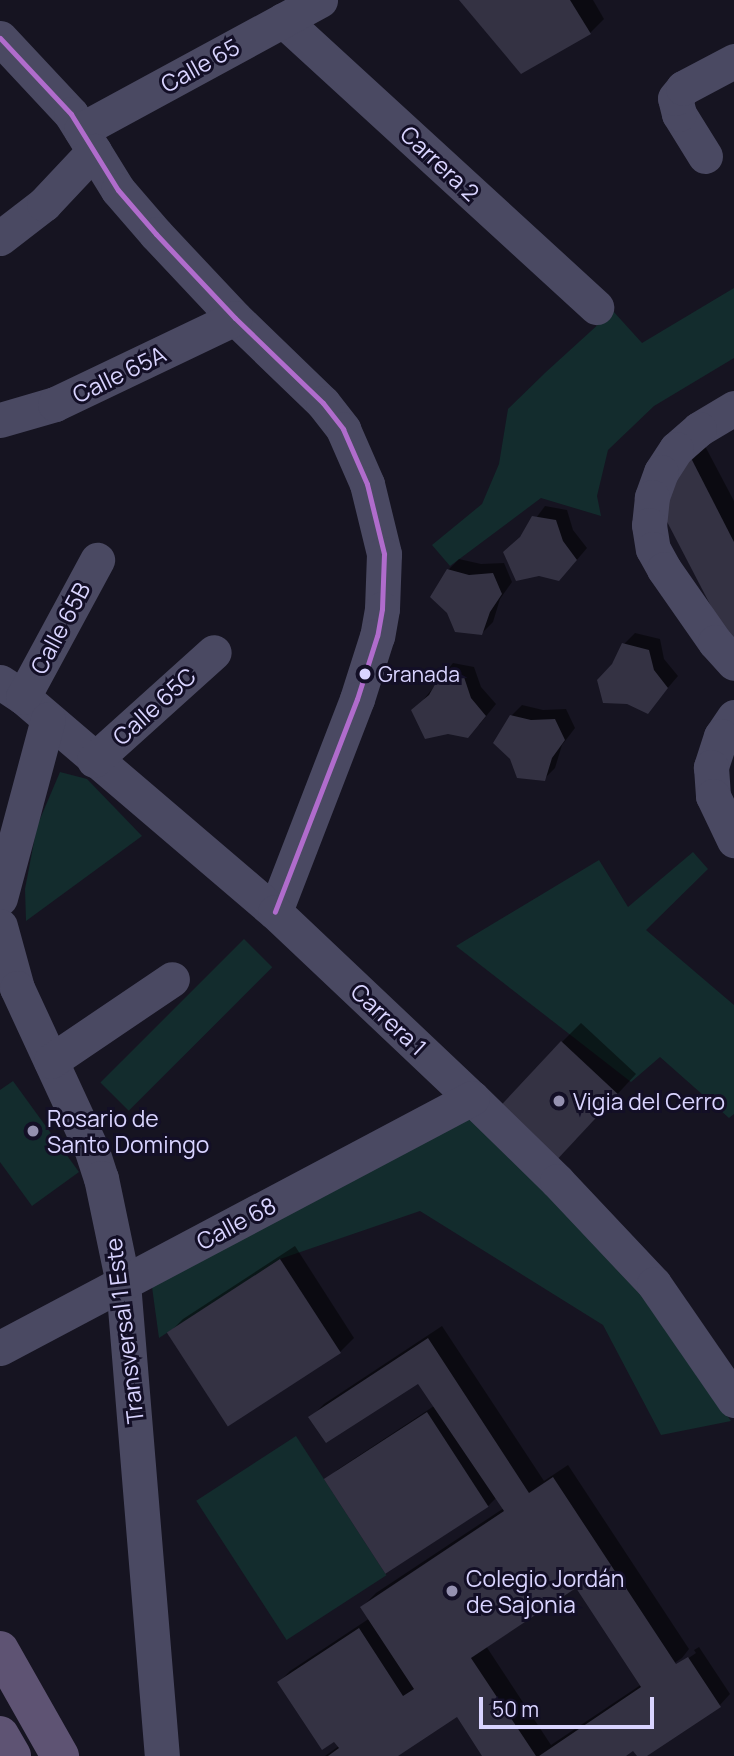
<!DOCTYPE html>
<html>
<head>
<meta charset="utf-8">
<style>
  body { margin:0 }
  #map { position:relative; width:734px; height:1756px; overflow:hidden; background:#161421; font-family:Manrope,sans-serif }
  div>[style] { position:absolute }
  .green>* { inset:0; background:#132c2d; transform-origin:0 0 }
  .shadow>* { inset:0; background:#0007 }
  .building>* { inset:0; background:#343243; transform-origin:0 0 }
  .minor>* { height:35px; margin:-17.5px; padding:0 17.5px; transform-origin:17.5px; border-radius:17.5px; background:#4a4962 }
  .major>* { height:38px; margin:-19px; padding:0 19px; transform-origin:19px; border-radius:19px; background:#5e5373 }
  .bus-1>* { height:5px; margin:-2.5px; padding:0 2.5px; transform-origin:2.5px; border-radius:2.5px; background:#b06ccc }
  .dots>* { width:19px; height:19px; translate:-50% -50%; box-sizing:border-box; border:4px solid #130f26; border-radius:50% }
  span { translate:-50% -50%; white-space:nowrap; text-align:center; line-height:1.15; -webkit-text-stroke:6px #130f26; paint-order:stroke }
  .bus-label { font-size:21px; color:#d9d4ff }
  .left { translate:0 -50%; text-align:left }
  .street-label { font-size:23px; color:#d9d4ff }
  .poi-label { font-size:23px; color:#d9d4ff }
  .scale { position:absolute; left:479px; top:1697px; width:175px; height:32px; box-sizing:border-box; border:4px solid #d9d4ff; border-top:0; padding-left:9px; font-size:21px; line-height:24px; white-space:nowrap; color:#d9d4ff; -webkit-text-stroke:5px #130f26; paint-order:stroke }
</style>
</head>
<body>
<div id="map">
  <div class="green">
    <div style="clip-path:polygon(734px 288px,734px 358px,654px 406px,608px 450px,597px 496px,601px 516px,541px 498px,450px 566px,432px 545px,482px 504px,499px 464px,508px 409px,546px 372px,613px 311px,642px 343px)"></div>
    <div style="clip-path:polygon(60px 772px,87px 779px,142px 836px,26px 921px,25px 889px,37px 826px)"></div>
    <div style="clip-path:polygon(693px 852px,708px 869px,646px 930px,734px 1005px,734px 1114px,729px 1118px,660px 1057px,631px 1082px,456px 946px,599px 860px,628px 907px)"></div>
    <div style="left:244px;top:939px;width:40px;height:203px;rotate:45deg"></div>
    <div style="clip-path:polygon(13px 1081px,79px 1172px,32px 1206px,0 1162px,0 1090px)"></div>
    <div style="clip-path:polygon(470px 1110px,643px 1296px,731px 1421px,661px 1435px,603px 1325px,420px 1211px,280px 1259px,159px 1338px,152px 1287px)"></div>
    <div style="left:296px;top:1436px;width:166px;height:119px;rotate:57deg"></div>
  </div>
  <div class="shadow">
    <div style="clip-path:polygon(461px 0,593px 0,604px 19px,590px 33px)"></div>
    <div style="clip-path:polygon(705px 446px,734px 501px,734px 641px,672px 482px)"></div>
    <div style="clip-path:polygon(545px 506px,567px 510px,573px 530px,587px 548px,570px 568px,524px 534px)"></div>
    <div style="clip-path:polygon(459px 559px,481px 564px,504px 563px,512px 582px,500px 599px,493px 622px,482px 633px,449px 612px,448px 570px)"></div>
    <div style="clip-path:polygon(635px 633px,660px 639px,664px 659px,678px 676px,648px 711px,628px 703px,613px 665px,624px 644px)"></div>
    <div style="clip-path:polygon(453px 663px,474px 667px,481px 687px,496px 704px,479px 725px,424px 699px)"></div>
    <div style="clip-path:polygon(522px 705px,543px 710px,566px 709px,575px 728px,562px 745px,555px 768px,544px 779px,511px 716px)"></div>
    <div style="clip-path:polygon(581px 1023px,636px 1074px,576px 1139px,562px 1042px)"></div>
    <div style="clip-path:polygon(295px 1246px,354px 1338px,340px 1352px,169px 1333px,183px 1319px)"></div>
    <div style="clip-path:polygon(evenodd,442px 1326px,544px 1481px,568px 1465px,689px 1649px,682px 1658px,656px 1675px,659px 1678px,696px 1653px,694px 1650px,699px 1647px,730px 1694px,720px 1705px,644px 1756px,639px 1756px,634px 1748px,623px 1756px,484px 1756px,457px 1715px,395px 1756px,325px 1756px,339px 1746px,279px 1682px,290px 1671px,370px 1618px,362px 1607px,376px 1593px,504px 1508px,497px 1497px,488px 1506px,327px 1480px,337px 1470px,434px 1406px,418px 1382px,310px 1418px,324px 1404px,442px 1326px,577px 1585px,642px 1684px,551px 1745px,486px 1646px,577px 1585px)"></div>
  </div>
  <div class="building">
    <div style="clip-path:polygon(459px 0,570px 0,591px 34px,521px 74px)"></div>
    <div style="clip-path:polygon(691px 458px,734px 542px,734px 644px,726px 635px,663px 514px,670px 481px)"></div>
    <div style="clip-path:polygon(532px 516px,556px 520px,563px 541px,577px 560px,559px 581px,539px 576px,516px 581px,503px 552px,520px 537px)"></div>
    <div style="clip-path:polygon(447px 569px,469px 575px,493px 573px,502px 594px,490px 612px,482px 635px,455px 632px,447px 613px,430px 597px)"></div>
    <div style="clip-path:polygon(622px 643px,649px 650px,654px 670px,668px 688px,648px 714px,627px 704px,603px 703px,597px 680px,612px 664px)"></div>
    <div style="clip-path:polygon(441px 674px,464px 677px,471px 698px,486px 716px,468px 738px,448px 734px,425px 739px,411px 710px,429px 695px)"></div>
    <div style="clip-path:polygon(510px 715px,531px 720px,555px 719px,565px 740px,552px 758px,545px 781px,517px 778px,510px 759px,493px 743px)"></div>
    <div style="left:561px;top:1041px;width:78px;height:91px;rotate:43deg"></div>
    <div style="left:280px;top:1259px;width:112px;height:135px;rotate:57deg"></div>
    <div style="clip-path:polygon(428px 1338px,529px 1493px,553px 1477px,676px 1664px,688px 1657px,721px 1707px,647px 1756px,637px 1756px,633px 1751px,626px 1756px,539px 1756px,641px 1687px,576px 1588px,471px 1658px,536px 1756px,482px 1756px,457px 1717px,398px 1756px,328px 1756px,339px 1748px,334px 1742px,322px 1750px,277px 1682px,359px 1628px,403px 1696px,414px 1689px,360px 1607px,504px 1511px,418px 1384px,326px 1443px,308px 1417px)"></div>
    <div style="left:427px;top:1412px;width:113px;height:123px;rotate:57deg"></div>
  </div>
  <div class="minor">
    <div style="left:283px;top:20px;width:425px;rotate:42.5deg"></div>
    <div style="left:0;top:38px;width:104px;rotate:46.9deg"></div>
    <div style="left:71px;top:114px;width:89px;rotate:58.3deg"></div>
    <div style="left:118px;top:190px;width:58px;rotate:49.2deg"></div>
    <div style="left:156px;top:234px;width:115px;rotate:46.8deg"></div>
    <div style="left:235px;top:318px;width:122px;rotate:44deg"></div>
    <div style="left:323px;top:403px;width:33px;rotate:52deg"></div>
    <div style="left:343px;top:429px;width:60px;rotate:66.4deg"></div>
    <div style="left:367px;top:484px;width:72px;rotate:76.3deg"></div>
    <div style="left:384px;top:554px;width:55px;rotate:92.1deg"></div>
    <div style="left:382px;top:609px;width:27px;rotate:100deg"></div>
    <div style="left:377px;top:636px;width:66px;rotate:107.6deg"></div>
    <div style="left:357px;top:699px;width:228px;rotate:111.1deg"></div>
    <div style="left:81px;top:130px;width:272px;rotate:-28.5deg"></div>
    <div style="left:705px;top:156px;width:49px;rotate:-121.8deg"></div>
    <div style="left:679px;top:114px;width:16px;rotate:-104deg"></div>
    <div style="left:675px;top:98px;width:13px;rotate:-51deg"></div>
    <div style="left:683px;top:88px;width:58px;rotate:-27.9deg"></div>
    <div style="left:0;top:238px;width:56px;rotate:-37.7deg"></div>
    <div style="left:44px;top:204px;width:73px;rotate:-46.7deg"></div>
    <div style="left:734px;top:408px;width:41px;rotate:149deg"></div>
    <div style="left:699px;top:429px;width:30px;rotate:139deg"></div>
    <div style="left:676px;top:449px;width:27px;rotate:123deg"></div>
    <div style="left:661px;top:472px;width:27px;rotate:110deg"></div>
    <div style="left:652px;top:497px;width:28px;rotate:96deg"></div>
    <div style="left:649px;top:525px;width:24px;rotate:81deg"></div>
    <div style="left:653px;top:549px;width:23px;rotate:61deg"></div>
    <div style="left:664px;top:569px;width:89px;rotate:55.1deg"></div>
    <div style="left:715px;top:642px;width:28px;rotate:48deg"></div>
    <div style="left:0;top:420px;width:57px;rotate:-16.2deg"></div>
    <div style="left:55px;top:404px;width:199px;rotate:-25.5deg"></div>
    <div style="left:0;top:682px;width:27px;rotate:33deg"></div>
    <div style="left:23px;top:697px;width:331px;rotate:40.5deg"></div>
    <div style="left:275px;top:912px;width:271px;rotate:43.4deg"></div>
    <div style="left:472px;top:1098px;width:119px;rotate:44.3deg"></div>
    <div style="left:557px;top:1181px;width:141px;rotate:46.7deg"></div>
    <div style="left:654px;top:1284px;width:141px;rotate:55.4deg"></div>
    <div style="left:23px;top:697px;width:156px;rotate:-61.6deg"></div>
    <div style="left:734px;top:717px;width:23px;rotate:124deg"></div>
    <div style="left:721px;top:736px;width:33px;rotate:108deg"></div>
    <div style="left:711px;top:767px;width:29px;rotate:86deg"></div>
    <div style="left:713px;top:796px;width:49px;rotate:64.5deg"></div>
    <div style="left:94px;top:760px;width:161px;rotate:-42deg"></div>
    <div style="left:0;top:898px;width:185px;rotate:-75deg"></div>
    <div style="left:0;top:926px;width:64px;rotate:74.7deg"></div>
    <div style="left:17px;top:988px;width:176px;rotate:65.2deg"></div>
    <div style="left:91px;top:1148px;width:32px;rotate:72deg"></div>
    <div style="left:101px;top:1178px;width:107px;rotate:78.2deg"></div>
    <div style="left:123px;top:1283px;width:475px;rotate:85.3deg"></div>
    <div style="left:51px;top:1061px;width:146px;rotate:-34.1deg"></div>
    <div style="left:0;top:1348px;width:534px;rotate:-27.91deg"></div>
  </div>
  <div class="major">
    <div style="left:0;top:1650px;width:122px;rotate:60.5deg"></div>
    <div style="left:0;top:1735px;width:24px;rotate:60deg"></div>
  </div>
  <div class="bus-1">
    <div style="left:0;top:38px;width:104px;rotate:46.9deg"></div>
    <div style="left:71px;top:114px;width:89px;rotate:58.3deg"></div>
    <div style="left:118px;top:190px;width:58px;rotate:49.2deg"></div>
    <div style="left:156px;top:234px;width:115px;rotate:46.8deg"></div>
    <div style="left:235px;top:318px;width:122px;rotate:44deg"></div>
    <div style="left:323px;top:403px;width:33px;rotate:52deg"></div>
    <div style="left:343px;top:429px;width:60px;rotate:66.4deg"></div>
    <div style="left:367px;top:484px;width:72px;rotate:76.3deg"></div>
    <div style="left:384px;top:554px;width:55px;rotate:92.1deg"></div>
    <div style="left:382px;top:609px;width:27px;rotate:100deg"></div>
    <div style="left:377px;top:636px;width:66px;rotate:107.6deg"></div>
    <div style="left:357px;top:699px;width:228px;rotate:111.1deg"></div>
  </div>
  <div class="dots">
    <div style="left:365px;top:674px;background:#d9d4ff"></div>
    <div style="left:559px;top:1101px;background:#9591b1"></div>
    <div style="left:33px;top:1131px;background:#9591b1"></div>
    <div style="left:452px;top:1591px;background:#9591b1"></div>
  </div>
  <div class="bus-label">
    <span class="left" style="left:378px;top:674px">Granada</span>
  </div>
  <div class="street-label">
    <span style="left:200px;top:65px;rotate:-29deg">Calle 65</span>
    <span style="left:440px;top:163px;rotate:43deg">Carrera 2</span>
    <span style="left:119px;top:374px;rotate:-26deg">Calle 65A</span>
    <span style="left:60px;top:628px;rotate:-62deg">Calle 65B</span>
    <span style="left:154px;top:706px;rotate:-42deg">Calle 65C</span>
    <span style="left:389px;top:1019px;rotate:43deg">Carrera 1</span>
    <span style="left:236px;top:1223px;rotate:-28deg">Calle 68</span>
    <span style="left:124px;top:1331px;rotate:-97deg">Transversal 1 Este</span>
  </div>
  <div class="poi-label">
    <span class="left" style="left:573px;top:1101px">Vigia del Cerro</span>
    <span class="left" style="left:47px;top:1131px">Rosario de<br>Santo Domingo</span>
    <span class="left" style="left:466px;top:1591px">Colegio Jordán<br>de Sajonia</span>
  </div>
  <div class="scale">50 m</div>
</div>
</body>
</html>
